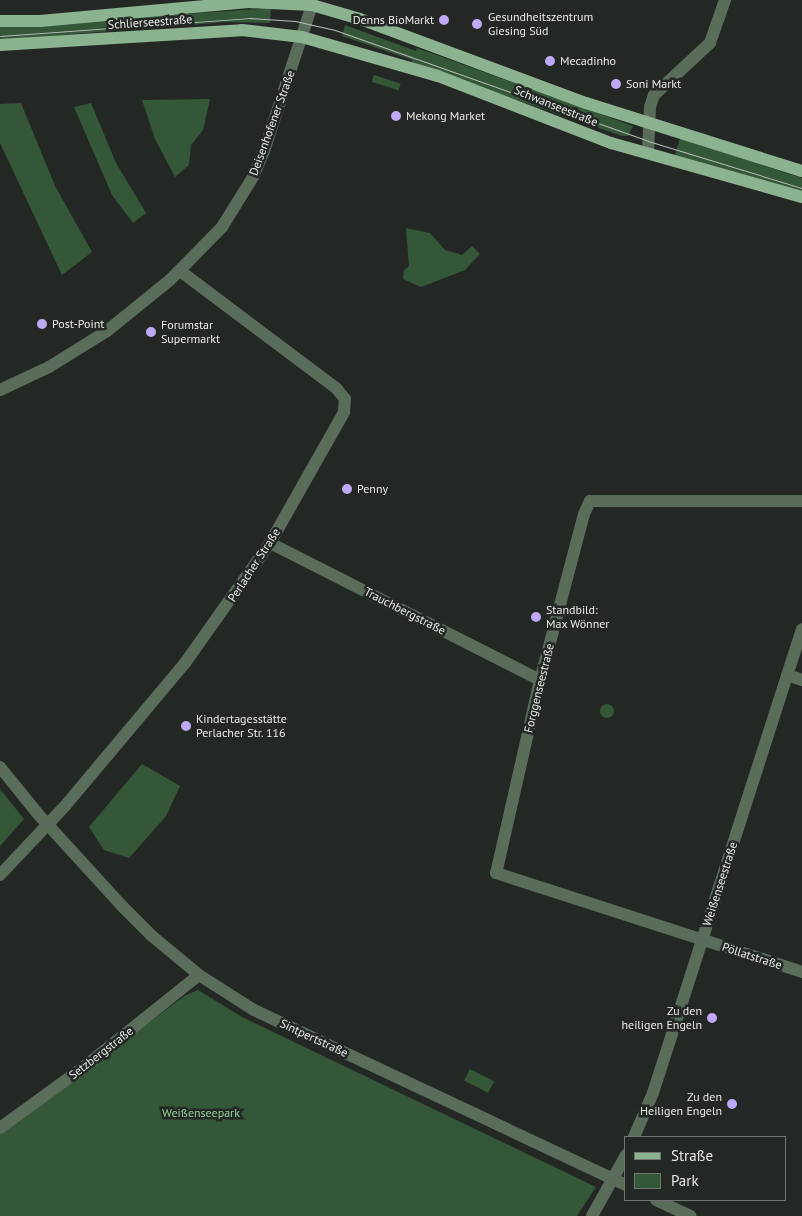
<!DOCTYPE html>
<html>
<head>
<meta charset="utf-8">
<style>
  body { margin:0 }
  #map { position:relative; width:802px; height:1216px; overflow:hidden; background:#242825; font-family:"PT Sans",sans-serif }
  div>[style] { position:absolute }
  .green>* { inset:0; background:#345738; transform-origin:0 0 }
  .round { border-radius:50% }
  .minor>* { height:12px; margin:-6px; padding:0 6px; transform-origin:6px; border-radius:6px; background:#5a6d5b }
  .major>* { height:12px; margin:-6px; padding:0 6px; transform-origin:6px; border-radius:6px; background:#8cb38f }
  .tram>* { height:1px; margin:-0.5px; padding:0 0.5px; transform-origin:0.5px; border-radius:0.5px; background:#babdba }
  .dots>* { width:14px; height:14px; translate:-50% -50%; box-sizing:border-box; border:2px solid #242825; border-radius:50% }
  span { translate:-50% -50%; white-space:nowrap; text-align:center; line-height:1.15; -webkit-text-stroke:5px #242825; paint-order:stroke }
  .poi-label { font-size:12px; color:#e8eae8 }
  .left { translate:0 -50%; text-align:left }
  .right { translate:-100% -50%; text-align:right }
  .street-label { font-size:12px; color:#e8eae8 }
  .park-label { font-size:12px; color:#90d296 }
  .legend { position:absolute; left:624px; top:1136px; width:162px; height:65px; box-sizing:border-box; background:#242825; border:1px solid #727673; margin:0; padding:6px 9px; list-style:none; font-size:15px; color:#e8eae8 }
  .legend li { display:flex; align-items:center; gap:10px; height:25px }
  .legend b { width:25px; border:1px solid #727673 }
</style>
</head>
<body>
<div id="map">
  <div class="green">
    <div style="clip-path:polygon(271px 8px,270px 23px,226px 22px,0 40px,0 27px)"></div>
    <div style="clip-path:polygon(345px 25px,416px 51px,417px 48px,633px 126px,628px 136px,622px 136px,411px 64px,412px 60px,342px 36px)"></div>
    <div style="left:374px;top:75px;width:28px;height:7px;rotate:18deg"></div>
    <div style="clip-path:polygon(210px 99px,203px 130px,191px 145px,189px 165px,175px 177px,155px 139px,142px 100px)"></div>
    <div style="clip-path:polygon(21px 103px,55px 186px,92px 252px,62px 275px,0 143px,0 104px)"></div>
    <div style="clip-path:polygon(91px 103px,116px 163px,146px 213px,133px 223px,112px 195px,74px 107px)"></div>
    <div style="clip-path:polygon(680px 138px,802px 178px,802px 192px,675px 155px)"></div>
    <div style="clip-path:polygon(406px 228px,430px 233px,445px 250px,462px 255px,472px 246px,480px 254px,465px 270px,421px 287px,403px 279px,404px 270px,409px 266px)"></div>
    <div class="round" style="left:600px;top:704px;width:14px;height:14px"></div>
    <div style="clip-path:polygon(142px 764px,180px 786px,166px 816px,129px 858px,104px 850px,89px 827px)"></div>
    <div style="clip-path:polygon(0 789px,24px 819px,0 846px)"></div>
    <div style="clip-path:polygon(198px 990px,242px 1017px,596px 1187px,577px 1216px,0 1216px,0 1133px,186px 995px)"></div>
    <div style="left:470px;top:1069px;width:27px;height:13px;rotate:27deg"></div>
  </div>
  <div class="minor">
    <div style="left:648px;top:153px;width:46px;rotate:-87.5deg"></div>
    <div style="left:650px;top:107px;width:13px;rotate:-72deg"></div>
    <div style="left:654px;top:95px;width:76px;rotate:-42.9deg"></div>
    <div style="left:710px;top:43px;width:46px;rotate:-70.8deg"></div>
    <div style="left:0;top:390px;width:54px;rotate:-25.1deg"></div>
    <div style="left:49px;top:367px;width:68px;rotate:-31.8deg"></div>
    <div style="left:107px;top:331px;width:81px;rotate:-39deg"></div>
    <div style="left:170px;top:280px;width:74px;rotate:-45.5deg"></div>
    <div style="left:222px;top:227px;width:59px;rotate:-58.2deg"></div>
    <div style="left:253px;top:177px;width:28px;rotate:-67deg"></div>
    <div style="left:264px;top:151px;width:154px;rotate:-71.8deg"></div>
    <div style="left:802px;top:501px;width:212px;rotate:180deg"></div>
    <div style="left:590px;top:501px;width:14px;rotate:115deg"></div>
    <div style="left:584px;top:514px;width:172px;rotate:104.8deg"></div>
    <div style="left:540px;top:680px;width:198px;rotate:102.8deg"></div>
    <div style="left:496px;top:873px;width:322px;rotate:17.9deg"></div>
    <div style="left:270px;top:543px;width:303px;rotate:26.9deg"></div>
    <div style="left:787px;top:675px;width:16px;rotate:18deg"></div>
    <div style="left:0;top:767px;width:60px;rotate:51deg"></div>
    <div style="left:38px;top:814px;width:125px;rotate:47.6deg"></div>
    <div style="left:122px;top:906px;width:42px;rotate:45deg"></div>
    <div style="left:152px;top:936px;width:61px;rotate:39.7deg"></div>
    <div style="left:199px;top:975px;width:65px;rotate:32.5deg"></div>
    <div style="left:254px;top:1010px;width:411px;rotate:25.2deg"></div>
    <div style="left:0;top:875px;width:95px;rotate:-46.7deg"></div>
    <div style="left:65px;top:806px;width:187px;rotate:-50deg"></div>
    <div style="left:185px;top:663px;width:147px;rotate:-54.7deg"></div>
    <div style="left:270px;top:543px;width:150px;rotate:-60.5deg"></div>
    <div style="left:344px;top:412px;width:13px;rotate:-86deg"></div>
    <div style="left:345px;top:399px;width:14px;rotate:-129deg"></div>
    <div style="left:336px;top:388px;width:195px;rotate:-143.1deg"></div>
    <div style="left:0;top:1128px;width:104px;rotate:-36deg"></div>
    <div style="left:84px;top:1067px;width:147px;rotate:-38.7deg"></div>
    <div style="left:634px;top:1137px;width:48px;rotate:-66.6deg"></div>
    <div style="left:653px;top:1093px;width:487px;rotate:-72.2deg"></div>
    <div style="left:656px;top:1200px;width:38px;rotate:25deg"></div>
    <div style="left:592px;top:1216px;width:70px;rotate:-60.9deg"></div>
  </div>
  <div class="major">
    <div style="left:0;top:21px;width:40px"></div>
    <div style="left:40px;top:21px;width:209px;rotate:-5.2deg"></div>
    <div style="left:248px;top:2px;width:64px;rotate:2.7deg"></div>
    <div style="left:312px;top:5px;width:50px;rotate:16.3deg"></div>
    <div style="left:360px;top:19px;width:241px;rotate:20.4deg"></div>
    <div style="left:586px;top:103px;width:226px;rotate:17.5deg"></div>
    <div style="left:0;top:45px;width:242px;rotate:-3.5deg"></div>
    <div style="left:242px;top:30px;width:60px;rotate:6.7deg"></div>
    <div style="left:302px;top:37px;width:141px;rotate:16deg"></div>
    <div style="left:438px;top:76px;width:186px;rotate:21.2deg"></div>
    <div style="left:611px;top:143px;width:198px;rotate:15.8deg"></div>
  </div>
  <div class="tram">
    <div style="left:0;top:36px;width:250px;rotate:-4.1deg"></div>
    <div style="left:249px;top:18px;width:46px;rotate:3.7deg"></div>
    <div style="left:295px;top:21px;width:41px;rotate:12.7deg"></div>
    <div style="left:335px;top:30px;width:332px;rotate:19.5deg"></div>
    <div style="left:648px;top:141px;width:161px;rotate:17deg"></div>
  </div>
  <div class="dots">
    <div style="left:444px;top:20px;background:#bea9f4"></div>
    <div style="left:477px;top:24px;background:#bea9f4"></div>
    <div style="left:550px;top:61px;background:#bea9f4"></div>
    <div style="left:616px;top:84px;background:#bea9f4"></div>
    <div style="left:396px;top:116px;background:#bea9f4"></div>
    <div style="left:42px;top:324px;background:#bea9f4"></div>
    <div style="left:151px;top:332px;background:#bea9f4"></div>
    <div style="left:347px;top:489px;background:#bea9f4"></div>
    <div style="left:536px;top:617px;background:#bea9f4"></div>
    <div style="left:186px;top:726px;background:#bea9f4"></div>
    <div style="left:712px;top:1018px;background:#bea9f4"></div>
    <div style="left:732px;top:1104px;background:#bea9f4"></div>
  </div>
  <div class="poi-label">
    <span class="left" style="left:488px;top:24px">Gesundheitszentrum<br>Giesing Süd</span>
    <span class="right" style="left:434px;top:20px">Denns BioMarkt</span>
    <span class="left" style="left:560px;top:61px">Mecadinho</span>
    <span class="left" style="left:626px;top:84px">Soni Markt</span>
    <span class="left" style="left:406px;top:116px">Mekong Market</span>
    <span class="left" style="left:52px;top:324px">Post-Point</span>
    <span class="left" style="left:161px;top:332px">Forumstar<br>Supermarkt</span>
    <span class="left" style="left:357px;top:489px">Penny</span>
    <span class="left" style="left:546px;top:617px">Standbild:<br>Max Wönner</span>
    <span class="left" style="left:196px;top:726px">Kindertagesstätte<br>Perlacher Str. 116</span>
    <span class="right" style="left:702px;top:1018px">Zu den<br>heiligen Engeln</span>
    <span class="right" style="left:722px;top:1104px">Zu den<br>Heiligen Engeln</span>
  </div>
  <div class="street-label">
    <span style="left:150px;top:22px;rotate:-4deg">Schlierseestraße</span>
    <span style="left:556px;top:106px;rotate:22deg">Schwanseestraße</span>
    <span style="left:272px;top:123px;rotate:-70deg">Deisenhofener Straße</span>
    <span style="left:254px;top:565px;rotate:-57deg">Perlacher Straße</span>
    <span style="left:405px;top:611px;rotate:27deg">Trauchbergstraße</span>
    <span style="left:539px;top:688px;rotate:-76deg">Forggenseestraße</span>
    <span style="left:720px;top:884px;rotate:-72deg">Weißenseestraße</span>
    <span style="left:752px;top:956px;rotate:18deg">Pöllatstraße</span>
    <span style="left:314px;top:1038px;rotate:25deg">Sintpertstraße</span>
    <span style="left:101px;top:1053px;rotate:-38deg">Setzbergstraße</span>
  </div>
  <div class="park-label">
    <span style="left:201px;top:1113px">Weißenseepark</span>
  </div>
  <ul class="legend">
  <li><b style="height:6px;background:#8cb38f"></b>Straße</li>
  <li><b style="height:14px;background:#345738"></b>Park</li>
  </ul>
</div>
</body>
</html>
